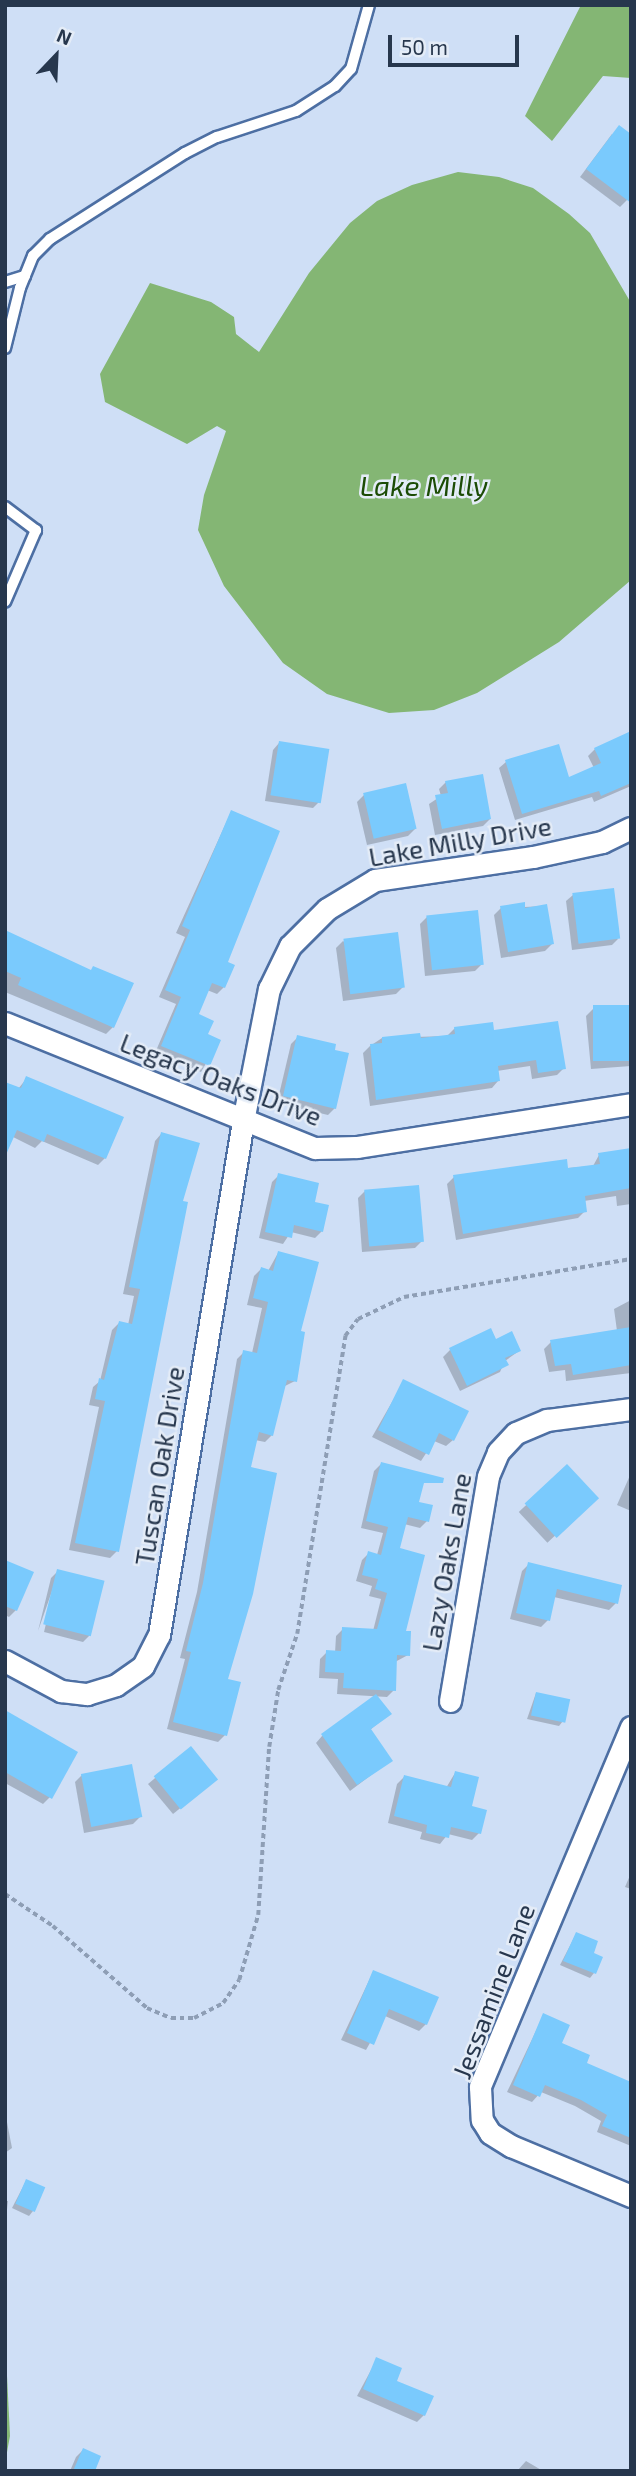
<!DOCTYPE html>
<html>
<head>
<meta charset="utf-8">
<style>
  body { margin:0 }
  #map { position:relative; width:636px; height:2476px; overflow:hidden; background:#cfdff6; font-family:"Exo 2",sans-serif }
  div>[style] { position:absolute }
  .water>* { inset:0; background:#84b674 }
  .shadow>* { inset:0; background:#0003; transform-origin:0 0 }
  .building>* { inset:0; background:#7acafd; transform-origin:0 0 }
  .path>* { height:3.5px; margin-top:-1.75px; transform-origin:0; background:repeating-linear-gradient(90deg,#8e9eb5 0 5px,transparent 0 8.5px) }
  .roads { filter:drop-shadow(2px 0 #4d6fa3) drop-shadow(-2px 0 #4d6fa3) drop-shadow(0 2px #4d6fa3) drop-shadow(0 -2px #4d6fa3) }
  .service>* { height:10px; margin:-5px; padding:0 5px; transform-origin:5px; border-radius:5px; background:#fff }
  .minor>* { height:21px; margin:-10.5px; padding:0 10.5px; transform-origin:10.5px; border-radius:10.5px; background:#fff }
  span { translate:-50% -50%; white-space:nowrap; text-align:center; line-height:1.15; -webkit-text-stroke:5px #e4ecf7; paint-order:stroke }
  .street-label { font-size:26px; color:#27374d }
  .water-label { font-size:28px; color:#1c4c05; font-style:italic }
  .frame { position:absolute; inset:0; border:7px solid #27374d; pointer-events:none }
  .north { position:absolute; left:21px; top:21px; width:70px; height:70px; -webkit-text-stroke:5px #e4ecf7; paint-order:stroke; rotate:23deg; font-size:19px; font-weight:700; line-height:28px; text-align:center; color:#27374d }
  .north::after { content:''; display:block; margin:auto; width:24px; height:32px; background:#27374d; clip-path:polygon(50% 0,100% 100%,50% 72%,0 100%) }
  .scale { position:absolute; left:388px; top:35px; width:131px; height:32px; box-sizing:border-box; border:4px solid #27374d; border-top:0; padding-left:9px; font-size:21px; line-height:24px; white-space:nowrap; color:#27374d; -webkit-text-stroke:5px #e4ecf7; paint-order:stroke }
</style>
</head>
<body>
<div id="map">
  <div class="water">
    <div style="clip-path:polygon(581px 5px,631px 5px,631px 78px,603px 76px,552px 141px,525px 116px)"></div>
    <div style="clip-path:polygon(458px 172px,499px 177px,533px 188px,569px 214px,590px 233px,631px 303px,631px 580px,559px 642px,477px 693px,434px 710px,389px 713px,327px 694px,283px 663px,224px 586px,198px 530px,204px 495px,226px 431px,217px 426px,187px 444px,105px 402px,100px 374px,150px 283px,211px 302px,234px 317px,236px 334px,259px 352px,309px 273px,350px 223px,377px 201px,412px 185px)"></div>
    <div style="clip-path:polygon(5px 2335px,10px 2436px,5px 2463px)"></div>
  </div>
  <div class="shadow">
    <div style="clip-path:polygon(612px 134px,631px 196px,620px 207px,580px 177px)"></div>
    <div style="clip-path:polygon(631px 739px,631px 786px,594px 802px,592px 797px,515px 820px,499px 768px,506px 762px,568px 779px,594px 768px,588px 756px,595px 749px)"></div>
    <div style="clip-path:polygon(279px 743px,320px 801px,313px 808px,265px 801px,273px 750px)"></div>
    <div style="clip-path:polygon(446px 782px,490px 819px,483px 826px,435px 835px,429px 804px,441px 796px,439px 789px)"></div>
    <div style="clip-path:polygon(364px 795px,415px 829px,408px 836px,367px 845px,357px 802px)"></div>
    <div style="clip-path:polygon(231px 812px,224px 987px,217px 994px,207px 990px,197px 1015px,205px 1035px,219px 1041px,201px 1072px,155px 1053px,176px 1004px,159px 997px,185px 937px,176px 933px)"></div>
    <div style="clip-path:polygon(573px 895px,618px 939px,612px 945px,572px 950px,566px 901px)"></div>
    <div style="clip-path:polygon(546px 906px,552px 944px,545px 951px,501px 958px,494px 915px,501px 908px)"></div>
    <div style="clip-path:polygon(427px 917px,482px 964px,475px 971px,425px 976px,420px 924px)"></div>
    <div style="clip-path:polygon(5px 932px,113px 1027px,106px 1034px,5px 992px)"></div>
    <div style="clip-path:polygon(343px 941px,403px 987px,396px 994px,343px 1001px,336px 948px)"></div>
    <div style="clip-path:polygon(631px 1007px,631px 1066px,591px 1069px,586px 1016px,593px 1009px)"></div>
    <div style="clip-path:polygon(455px 1028px,492px 1032px,564px 1068px,557px 1075px,532px 1079px,530px 1066px,497px 1071px,498px 1081px,492px 1088px,370px 1106px,363px 1053px,370px 1046px,382px 1038px,447px 1036px)"></div>
    <div style="clip-path:polygon(298px 1037px,335px 1108px,328px 1115px,277px 1103px,291px 1044px)"></div>
    <div style="clip-path:polygon(27px 1078px,105px 1158px,98px 1165px,42px 1141px,35px 1148px,5px 1133px,18px 1089px)"></div>
    <div style="clip-path:polygon(161px 1134px,181px 1203px,117px 1551px,110px 1558px,69px 1550px,99px 1407px,89px 1405px,93px 1387px,100px 1381px,112px 1330px,119px 1323px,128px 1325px,134px 1296px,123px 1294px,155px 1141px)"></div>
    <div style="clip-path:polygon(631px 1149px,631px 1204px,617px 1206px,616px 1196px,584px 1201px,585px 1211px,578px 1218px,456px 1240px,447px 1184px,454px 1177px,593px 1166px,599px 1155px)"></div>
    <div style="clip-path:polygon(279px 1175px,313px 1203px,322px 1231px,315px 1238px,291px 1232px,283px 1244px,259px 1238px,272px 1182px)"></div>
    <div style="clip-path:polygon(365px 1191px,422px 1241px,415px 1248px,362px 1252px,358px 1198px)"></div>
    <div style="clip-path:polygon(278px 1253px,299px 1333px,295px 1381px,283px 1387px,272px 1435px,265px 1442px,255px 1440px,249px 1468px,226px 1680px,225px 1735px,218px 1742px,167px 1729px,185px 1659px,180px 1658px,197px 1592px,237px 1359px,244px 1352px,252px 1353px,262px 1308px,247px 1305px,254px 1276px,261px 1269px,268px 1271px)"></div>
    <div style="clip-path:polygon(631px 1300px,631px 1373px,566px 1381px,565px 1370px,549px 1372px,544px 1349px,551px 1342px,617px 1331px,614px 1309px)"></div>
    <div style="clip-path:polygon(495px 1341px,519px 1351px,505px 1361px,500px 1372px,460px 1391px,443px 1357px,450px 1350px)"></div>
    <div style="clip-path:polygon(404px 1381px,453px 1440px,446px 1446px,434px 1441px,421px 1461px,372px 1437px)"></div>
    <div style="clip-path:polygon(381px 1464px,417px 1503px,427px 1521px,420px 1528px,404px 1524px,398px 1549px,408px 1655px,395px 1662px,394px 1690px,387px 1697px,337px 1694px,338px 1679px,319px 1678px,320px 1659px,327px 1652px,335px 1653px,336px 1636px,343px 1629px,373px 1631px,381px 1599px,369px 1596px,372px 1586px,356px 1581px,362px 1560px,369px 1553px,377px 1555px,383px 1533px,361px 1528px,374px 1471px)"></div>
    <div style="left:567px;top:1467px;width:42px;height:66px;rotate:47deg"></div>
    <div style="clip-path:polygon(631px 1473px,631px 1511px,617px 1505px)"></div>
    <div style="clip-path:polygon(5px 1562px,16px 1610px,9px 1617px,5px 1615px)"></div>
    <div style="clip-path:polygon(529px 1564px,616px 1603px,609px 1610px,554px 1597px,548px 1620px,541px 1627px,510px 1619px,522px 1571px)"></div>
    <div style="clip-path:polygon(58px 1571px,90px 1635px,83px 1642px,44px 1632px,57px 1577px,38px 1631px,51px 1578px)"></div>
    <div style="clip-path:polygon(536px 1693px,563px 1721px,559px 1726px,527px 1719px)"></div>
    <div style="clip-path:polygon(5px 1712px,50px 1797px,43px 1804px,5px 1783px)"></div>
    <div style="clip-path:polygon(389px 1714px,370px 1730px,391px 1760px,350px 1791px,316px 1743px,322px 1736px)"></div>
    <div style="clip-path:polygon(191px 1748px,209px 1785px,173px 1814px,148px 1784px)"></div>
    <div style="clip-path:polygon(455px 1773px,479px 1833px,472px 1840px,448px 1834px,440px 1844px,420px 1839px,422px 1832px,388px 1823px,397px 1784px,404px 1777px,446px 1788px)"></div>
    <div style="clip-path:polygon(82px 1775px,140px 1817px,133px 1824px,84px 1833px,75px 1782px)"></div>
    <div style="clip-path:polygon(631px 1873px,631px 1889px,625px 1887px)"></div>
    <div style="clip-path:polygon(576px 1934px,591px 1954px,594px 1973px,590px 1978px,560px 1965px)"></div>
    <div style="clip-path:polygon(373px 1972px,426px 2024px,419px 2031px,385px 2016px,366px 2050px,341px 2040px)"></div>
    <div style="clip-path:polygon(543px 2016px,560px 2044px,584px 2064px,631px 2084px,631px 2146px,597px 2132px,601px 2121px,575px 2106px,541px 2092px,532px 2102px,507px 2092px)"></div>
    <div style="clip-path:polygon(6px 2117px,12px 2148px,5px 2153px,5px 2117px)"></div>
    <div style="clip-path:polygon(26px 2181px,33px 2211px,29px 2216px,12px 2208px)"></div>
    <div style="clip-path:polygon(5px 2201px,8px 2201px,5px 2226px)"></div>
    <div style="clip-path:polygon(377px 2359px,424px 2415px,417px 2422px,357px 2396px)"></div>
    <div style="clip-path:polygon(83px 2450px,93px 2471px,70px 2471px,76px 2457px)"></div>
    <div style="clip-path:polygon(526px 2461px,543px 2471px,517px 2471px)"></div>
  </div>
  <div class="building">
    <div style="clip-path:polygon(619px 125px,631px 134px,631px 203px,586px 169px)"></div>
    <div style="clip-path:polygon(631px 731px,631px 783px,601px 796px,599px 791px,522px 814px,505px 760px,559px 744px,569px 777px,601px 763px,594px 748px)"></div>
    <div style="left:279px;top:741px;width:51px;height:55px;rotate:9deg"></div>
    <div style="clip-path:polygon(483px 774px,491px 819px,442px 829px,435px 795px,448px 793px,445px 781px)"></div>
    <div style="left:406px;top:783px;width:47px;height:44px;rotate:77deg"></div>
    <div style="clip-path:polygon(231px 810px,280px 831px,228px 962px,235px 965px,225px 988px,212px 983px,199px 1014px,214px 1021px,208px 1034px,221px 1040px,210px 1066px,161px 1046px,181px 997px,165px 990px,190px 930px,182px 926px)"></div>
    <div style="left:614px;top:888px;width:51px;height:42px;rotate:83deg"></div>
    <div style="clip-path:polygon(525px 902px,525px 908px,547px 904px,554px 944px,508px 952px,500px 906px)"></div>
    <div style="left:478px;top:910px;width:55px;height:52px;rotate:84deg"></div>
    <div style="clip-path:polygon(5px 930px,91px 970px,93px 966px,134px 983px,114px 1028px,18px 985px,21px 978px,5px 971px)"></div>
    <div style="left:398px;top:932px;width:56px;height:55px;rotate:83deg"></div>
    <div style="left:631px;top:1005px;width:56px;height:38px;rotate:90deg"></div>
    <div style="clip-path:polygon(558px 1021px,566px 1069px,538px 1073px,536px 1060px,498px 1066px,500px 1081px,376px 1100px,370px 1044px,382px 1043px,382px 1037px,420px 1033px,421px 1038px,455px 1034px,454px 1027px,493px 1022px,494px 1030px)"></div>
    <div style="clip-path:polygon(297px 1035px,336px 1044px,335px 1050px,349px 1053px,336px 1109px,283px 1096px)"></div>
    <div style="clip-path:polygon(26px 1076px,124px 1117px,106px 1159px,47px 1134px,44px 1142px,17px 1130px,5px 1157px,5px 1082px,21px 1088px)"></div>
    <div style="clip-path:polygon(161px 1132px,200px 1143px,183px 1201px,188px 1202px,119px 1552px,75px 1543px,105px 1401px,95px 1399px,99px 1378px,104px 1380px,119px 1321px,132px 1324px,140px 1289px,129px 1287px)"></div>
    <div style="clip-path:polygon(631px 1148px,631px 1188px,585px 1196px,587px 1212px,463px 1234px,453px 1175px,567px 1159px,568px 1168px,600px 1164px,598px 1153px)"></div>
    <div style="clip-path:polygon(278px 1173px,319px 1183px,315px 1202px,329px 1205px,323px 1232px,294px 1225px,292px 1238px,265px 1232px)"></div>
    <div style="left:419px;top:1185px;width:57px;height:55px;rotate:85deg"></div>
    <div style="clip-path:polygon(278px 1251px,319px 1262px,301px 1331px,305px 1332px,297px 1382px,287px 1380px,273px 1436px,259px 1432px,251px 1467px,277px 1473px,253px 1594px,228px 1679px,241px 1682px,227px 1736px,173px 1722px,191px 1652px,186px 1651px,203px 1583px,243px 1350px,257px 1353px,268px 1302px,253px 1298px,261px 1267px,273px 1271px)"></div>
    <div style="clip-path:polygon(631px 1327px,631px 1365px,573px 1375px,571px 1364px,555px 1366px,550px 1340px)"></div>
    <div style="clip-path:polygon(491px 1328px,496px 1339px,512px 1331px,521px 1351px,505px 1358px,509px 1365px,467px 1386px,449px 1348px)"></div>
    <div style="clip-path:polygon(403px 1379px,469px 1411px,454px 1441px,439px 1433px,429px 1455px,378px 1430px)"></div>
    <div style="clip-path:polygon(381px 1462px,444px 1478px,443px 1483px,424px 1483px,419px 1502px,433px 1505px,429px 1522px,408px 1517px,400px 1548px,425px 1555px,406px 1631px,411px 1631px,410px 1656px,397px 1655px,396px 1691px,343px 1688px,344px 1673px,325px 1672px,326px 1650px,341px 1651px,342px 1627px,377px 1629px,387px 1593px,375px 1589px,378px 1579px,362px 1575px,368px 1551px,381px 1555px,388px 1527px,366px 1521px)"></div>
    <div style="left:567px;top:1464px;width:47px;height:58px;rotate:47deg"></div>
    <div style="clip-path:polygon(5px 1560px,34px 1572px,17px 1611px,5px 1606px)"></div>
    <div style="clip-path:polygon(528px 1562px,622px 1585px,618px 1604px,557px 1589px,550px 1621px,516px 1613px)"></div>
    <div style="left:57px;top:1569px;width:49px;height:57px;rotate:14deg"></div>
    <div style="left:536px;top:1692px;width:35px;height:24px;rotate:12deg"></div>
    <div style="clip-path:polygon(376px 1694px,392px 1714px,371px 1729px,393px 1761px,357px 1785px,321px 1734px)"></div>
    <div style="clip-path:polygon(5px 1710px,78px 1752px,52px 1799px,5px 1772px)"></div>
    <div style="left:191px;top:1746px;width:43px;height:48px;rotate:51deg"></div>
    <div style="left:132px;top:1764px;width:54px;height:52px;rotate:79deg"></div>
    <div style="clip-path:polygon(455px 1771px,479px 1777px,472px 1806px,487px 1810px,481px 1834px,451px 1827px,449px 1838px,426px 1833px,427px 1825px,394px 1816px,404px 1775px,451px 1787px)"></div>
    <div style="clip-path:polygon(576px 1932px,598px 1941px,594px 1953px,603px 1957px,596px 1974px,563px 1961px)"></div>
    <div style="clip-path:polygon(373px 1970px,439px 1997px,427px 2025px,389px 2009px,374px 2045px,347px 2033px)"></div>
    <div style="clip-path:polygon(543px 2013px,570px 2025px,562px 2043px,590px 2055px,587px 2063px,631px 2082px,631px 2138px,602px 2126px,607px 2115px,581px 2100px,545px 2085px,540px 2097px,513px 2085px)"></div>
    <div style="left:26px;top:2179px;width:21px;height:27px;rotate:23deg"></div>
    <div style="clip-path:polygon(376px 2357px,402px 2368px,397px 2381px,434px 2396px,425px 2416px,363px 2389px)"></div>
    <div style="clip-path:polygon(83px 2448px,101px 2456px,95px 2471px,73px 2471px)"></div>
  </div>
  <div class="path">
    <div style="left:5px;top:1894px;width:58px;rotate:33.7deg"></div>
    <div style="left:53px;top:1926px;width:125px;rotate:41.1deg"></div>
    <div style="left:147px;top:2008px;width:26px;rotate:23deg"></div>
    <div style="left:171px;top:2018px;width:23px"></div>
    <div style="left:194px;top:2018px;width:33px;rotate:-27deg"></div>
    <div style="left:223px;top:2003px;width:28px;rotate:-55deg"></div>
    <div style="left:239px;top:1980px;width:68px;rotate:-73.7deg"></div>
    <div style="left:258px;top:1915px;width:168px;rotate:-86.3deg"></div>
    <div style="left:269px;top:1747px;width:58px;rotate:-81deg"></div>
    <div style="left:278px;top:1690px;width:59px;rotate:-71.3deg"></div>
    <div style="left:297px;top:1634px;width:302px;rotate:-80.8deg"></div>
    <div style="left:345px;top:1336px;width:21px;rotate:-53deg"></div>
    <div style="left:358px;top:1319px;width:51px;rotate:-25.6deg"></div>
    <div style="left:404px;top:1297px;width:230px;rotate:-9.5deg"></div>
  </div>
  <div class="roads">
    <div class="service">
      <div style="left:5px;top:282px;width:21px;rotate:-17deg"></div>
      <div style="left:5px;top:348px;width:62px;rotate:-76deg"></div>
      <div style="left:20px;top:288px;width:35px;rotate:-68deg"></div>
      <div style="left:33px;top:256px;width:24px;rotate:-45deg"></div>
      <div style="left:50px;top:239px;width:160px;rotate:-32.5deg"></div>
      <div style="left:185px;top:153px;width:36px;rotate:-27deg"></div>
      <div style="left:217px;top:137px;width:83px;rotate:-18.2deg"></div>
      <div style="left:296px;top:111px;width:46px;rotate:-32.7deg"></div>
      <div style="left:335px;top:86px;width:23px;rotate:-47deg"></div>
      <div style="left:351px;top:69px;width:66px;rotate:-74.3deg"></div>
      <div style="left:5px;top:507px;width:39px;rotate:37deg"></div>
      <div style="left:36px;top:530px;width:78px;rotate:113.3deg"></div>
    </div>
    <div class="minor">
      <div style="left:5px;top:1023px;width:334px;rotate:22deg"></div>
      <div style="left:315px;top:1148px;width:42px;rotate:-1.4deg"></div>
      <div style="left:357px;top:1147px;width:277px;rotate:-8.9deg"></div>
      <div style="left:5px;top:1661px;width:64px;rotate:28.2deg"></div>
      <div style="left:61px;top:1691px;width:26px;rotate:7deg"></div>
      <div style="left:87px;top:1694px;width:30px;rotate:-17deg"></div>
      <div style="left:116px;top:1685px;width:33px;rotate:-35deg"></div>
      <div style="left:143px;top:1666px;width:35px;rotate:-63deg"></div>
      <div style="left:159px;top:1635px;width:521px;rotate:-80.72deg"></div>
      <div style="left:243px;top:1121px;width:135px;rotate:-78.9deg"></div>
      <div style="left:269px;top:989px;width:48px;rotate:-64deg"></div>
      <div style="left:290px;top:946px;width:52px;rotate:-45deg"></div>
      <div style="left:327px;top:909px;width:56px;rotate:-31.1deg"></div>
      <div style="left:375px;top:880px;width:160px;rotate:-8.3deg"></div>
      <div style="left:533px;top:857px;width:71px;rotate:-12.3deg"></div>
      <div style="left:602px;top:842px;width:32px;rotate:-26deg"></div>
      <div style="left:450px;top:1701px;width:228px;rotate:-80.4deg"></div>
      <div style="left:488px;top:1476px;width:26px;rotate:-67deg"></div>
      <div style="left:498px;top:1452px;width:26px;rotate:-47deg"></div>
      <div style="left:516px;top:1433px;width:34px;rotate:-23deg"></div>
      <div style="left:547px;top:1420px;width:85px;rotate:-7.5deg"></div>
      <div style="left:631px;top:1727px;width:390px;rotate:112.8deg"></div>
      <div style="left:480px;top:2087px;width:33px;rotate:87deg"></div>
      <div style="left:482px;top:2120px;width:15px;rotate:58deg"></div>
      <div style="left:490px;top:2133px;width:25px;rotate:32deg"></div>
      <div style="left:511px;top:2146px;width:130px;rotate:22.6deg"></div>
    </div>
  </div>
  <div class="street-label">
    <span style="left:460px;top:841px;rotate:-10deg">Lake Milly Drive</span>
    <span style="left:221px;top:1079px;rotate:21deg">Legacy Oaks Drive</span>
    <span style="left:159px;top:1466px;rotate:-81deg">Tuscan Oak Drive</span>
    <span style="left:446px;top:1562px;rotate:-80deg">Lazy Oaks Lane</span>
    <span style="left:493px;top:1991px;rotate:-69deg">Jessamine Lane</span>
  </div>
  <div class="water-label">
    <span style="left:424px;top:485px">Lake Milly</span>
  </div>
  <div class="frame"></div>
  <div class="north">N</div>
  <div class="scale">50 m</div>
</div>
</body>
</html>
